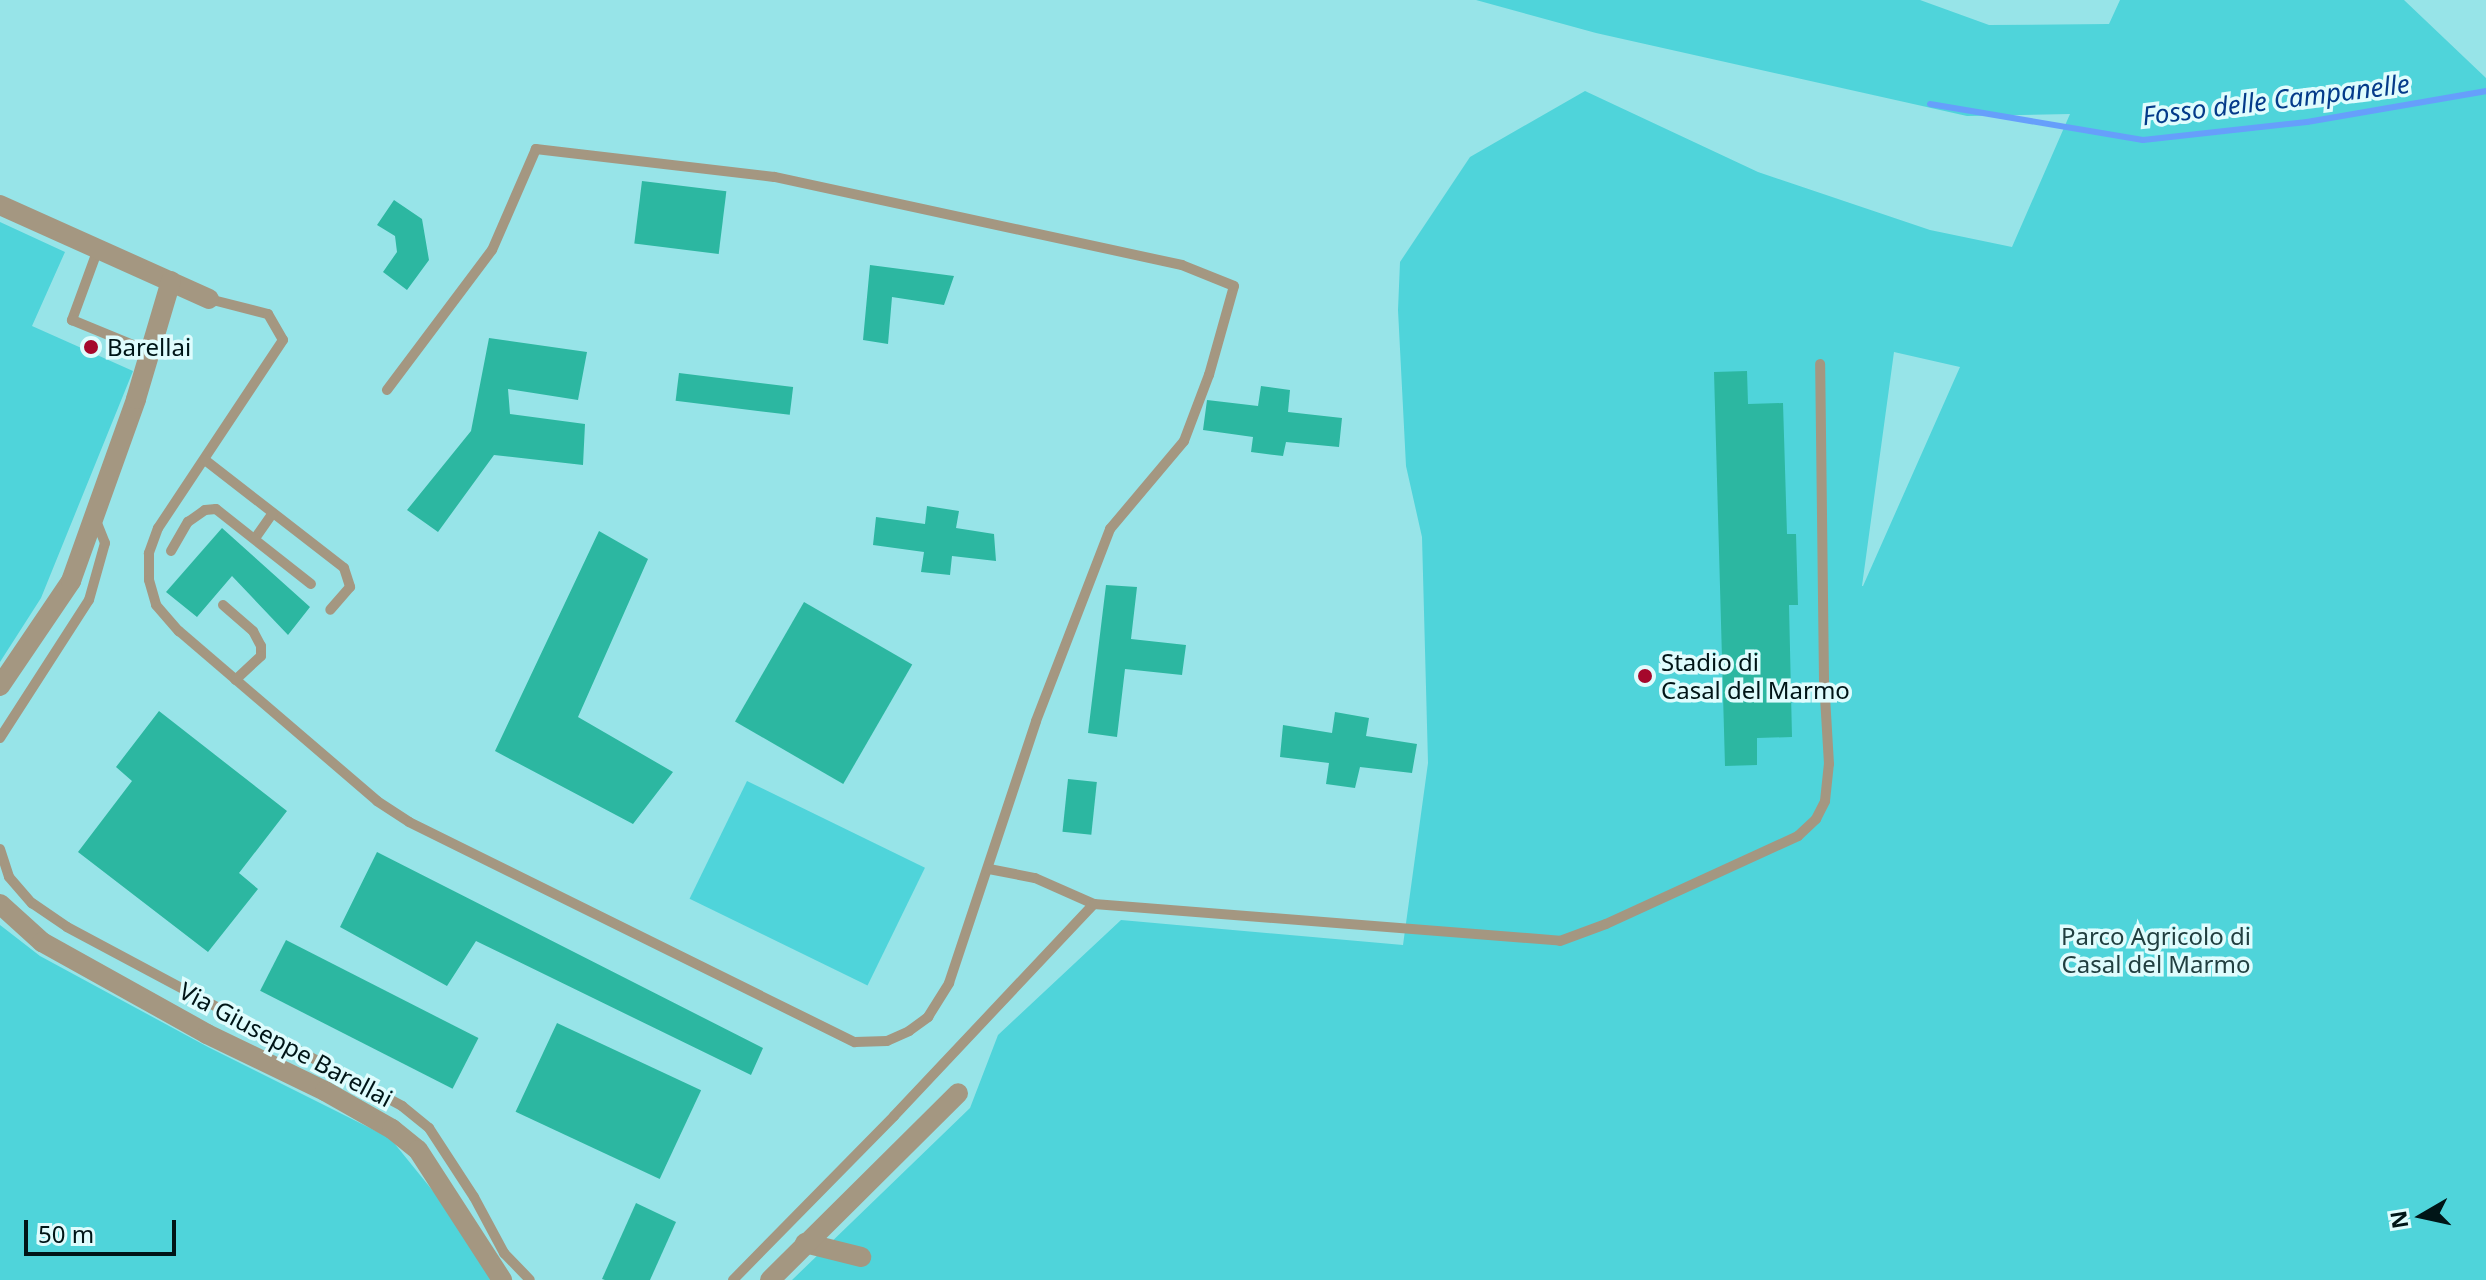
<!DOCTYPE html>
<html>
<head>
<meta charset="utf-8">
<style>
  body { margin:0 }
  #map { position:relative; width:2486px; height:1280px; overflow:hidden; background:#97e4e8; font-family:"Noto Sans",sans-serif }
  div>[style] { position:absolute }
  .green>* { inset:0; background:#4fd4da; transform-origin:0 0 }
  .stream>* { height:6px; margin:-3px; padding:0 3px; transform-origin:3px; border-radius:3px; background:#669ffb }
  .building>* { inset:0; background:#2cb7a1; transform-origin:0 0 }
  .service>* { height:10px; margin:-5px; padding:0 5px; transform-origin:5px; border-radius:5px; background:#a49781 }
  .minor>* { height:20px; margin:-10px; padding:0 10px; transform-origin:10px; border-radius:10px; background:#a49781 }
  .dots>* { width:22px; height:22px; translate:-50% -50%; box-sizing:border-box; border:4px solid #dffcfd; border-radius:50% }
  span { translate:-50% -50%; white-space:nowrap; text-align:center; line-height:1.15; -webkit-text-stroke:7px #dffcfd; paint-order:stroke }
  .poi-label { font-size:24px; color:#001517 }
  .left { translate:0 -50%; text-align:left }
  .park-label { font-size:24px; color:#213f40 }
  .street-label { font-size:24px; color:#001517 }
  .water-label { font-size:26px; color:#043b8a; font-style:italic }
  .north { position:absolute; left:2382px; top:1176px; width:80px; height:80px; -webkit-text-stroke:6px #dffcfd; paint-order:stroke; rotate:261deg; font-size:22px; font-weight:700; line-height:32px; text-align:center; color:#001517 }
  .north::after { content:''; display:block; margin:auto; width:28px; height:36px; background:#001517; clip-path:polygon(50% 0,100% 100%,50% 72%,0 100%) }
  .scale { position:absolute; left:24px; top:1220px; width:152px; height:36px; box-sizing:border-box; border:4px solid #001517; border-top:0; padding-left:10px; font-size:24px; line-height:28px; white-space:nowrap; color:#001517; -webkit-text-stroke:6px #dffcfd; paint-order:stroke }
</style>
</head>
<body>
<div id="map">
  <div class="green">
    <div style="clip-path:polygon(evenodd,1476px 0,1920px 0,1989px 25px,2109px 24px,2120px 0,2404px 0,2486px 78px,2486px 1280px,792px 1280px,970px 1108px,998px 1035px,1121px 920px,1403px 945px,1428px 763px,1422px 537px,1406px 466px,1398px 310px,1400px 262px,1470px 157px,1585px 91px,1758px 172px,1930px 230px,2012px 247px,2070px 114px,1967px 116px,1596px 33px,1476px 0,1894px 352px,1960px 367px,1863px 586px,1862px 586px,1894px 352px)"></div>
    <div style="clip-path:polygon(0 222px,65px 252px,32px 326px,133px 371px,41px 598px,0 662px)"></div>
    <div style="left:747px;top:781px;width:198px;height:131px;rotate:26deg"></div>
    <div style="clip-path:polygon(0 925px,40px 956px,208px 1047px,390px 1138px,437px 1196px,493px 1280px,0 1280px)"></div>
  </div>
  <div class="stream">
    <div style="left:1930px;top:104px;width:216px;rotate:9.6deg"></div>
    <div style="left:2143px;top:140px;width:165px;rotate:-6.3deg"></div>
    <div style="left:2307px;top:122px;width:182px;rotate:-9.8deg"></div>
  </div>
  <div class="building">
    <div style="left:642px;top:181px;width:85px;height:63px;rotate:7deg"></div>
    <div style="clip-path:polygon(394px 200px,422px 219px,429px 260px,407px 290px,383px 272px,397px 252px,395px 236px,377px 225px)"></div>
    <div style="clip-path:polygon(870px 265px,954px 276px,944px 305px,892px 297px,888px 344px,863px 340px)"></div>
    <div style="clip-path:polygon(489px 338px,587px 352px,578px 400px,508px 389px,510px 414px,585px 424px,583px 465px,494px 455px,438px 532px,407px 510px,471px 431px)"></div>
    <div style="clip-path:polygon(1747px 371px,1748px 404px,1783px 403px,1787px 534px,1796px 534px,1798px 605px,1789px 605px,1792px 737px,1757px 738px,1757px 765px,1725px 766px,1714px 372px)"></div>
    <div style="left:679px;top:373px;width:115px;height:28px;rotate:7deg"></div>
    <div style="clip-path:polygon(1261px 386px,1290px 390px,1288px 412px,1342px 418px,1339px 447px,1286px 442px,1283px 456px,1251px 452px,1253px 437px,1203px 430px,1207px 400px,1258px 406px)"></div>
    <div style="clip-path:polygon(927px 506px,959px 511px,956px 528px,994px 534px,996px 561px,952px 556px,950px 575px,921px 572px,924px 552px,873px 545px,876px 517px,925px 524px)"></div>
    <div style="clip-path:polygon(222px 528px,310px 607px,288px 635px,232px 576px,197px 617px,166px 592px)"></div>
    <div style="clip-path:polygon(599px 531px,648px 559px,578px 717px,673px 772px,633px 824px,495px 751px)"></div>
    <div style="clip-path:polygon(1106px 585px,1137px 587px,1131px 639px,1186px 645px,1182px 675px,1125px 669px,1117px 737px,1088px 733px)"></div>
    <div style="left:804px;top:602px;width:125px;height:138px;rotate:30deg"></div>
    <div style="clip-path:polygon(159px 711px,287px 811px,239px 873px,258px 889px,208px 952px,78px 852px,132px 781px,116px 767px)"></div>
    <div style="clip-path:polygon(1335px 712px,1369px 718px,1366px 736px,1417px 744px,1412px 773px,1360px 767px,1355px 788px,1326px 784px,1329px 763px,1280px 757px,1283px 725px,1332px 733px)"></div>
    <div style="left:1068px;top:779px;width:29px;height:53px;rotate:6deg"></div>
    <div style="clip-path:polygon(377px 852px,763px 1048px,751px 1075px,476px 941px,447px 986px,340px 927px)"></div>
    <div style="left:286px;top:940px;width:216px;height:57px;rotate:27deg"></div>
    <div style="left:557px;top:1023px;width:159px;height:98px;rotate:25deg"></div>
    <div style="clip-path:polygon(636px 1203px,676px 1222px,650px 1280px,605px 1280px,602px 1279px)"></div>
  </div>
  <div class="service">
    <div style="left:98px;top:249px;width:76px;rotate:110.1deg"></div>
    <div style="left:72px;top:320px;width:84px;rotate:22.3deg"></div>
    <div style="left:209px;top:299px;width:61px;rotate:14.3deg"></div>
    <div style="left:268px;top:314px;width:30px;rotate:60deg"></div>
    <div style="left:283px;top:340px;width:226px;rotate:123.6deg"></div>
    <div style="left:158px;top:528px;width:27px;rotate:110deg"></div>
    <div style="left:149px;top:553px;width:27px;rotate:90deg"></div>
    <div style="left:149px;top:580px;width:26px;rotate:74deg"></div>
    <div style="left:156px;top:605px;width:35px;rotate:49deg"></div>
    <div style="left:179px;top:631px;width:261px;rotate:40.6deg"></div>
    <div style="left:377px;top:801px;width:38px;rotate:33deg"></div>
    <div style="left:409px;top:822px;width:497px;rotate:26.3deg"></div>
    <div style="left:855px;top:1042px;width:32px;rotate:-2deg"></div>
    <div style="left:887px;top:1041px;width:24px;rotate:-24deg"></div>
    <div style="left:909px;top:1031px;width:24px;rotate:-36deg"></div>
    <div style="left:928px;top:1017px;width:40px;rotate:-58deg"></div>
    <div style="left:949px;top:983px;width:276px;rotate:-71.6deg"></div>
    <div style="left:1036px;top:721px;width:206px;rotate:-68.9deg"></div>
    <div style="left:1110px;top:529px;width:115px;rotate:-49.9deg"></div>
    <div style="left:1184px;top:441px;width:71px;rotate:-69.3deg"></div>
    <div style="left:1209px;top:375px;width:92px;rotate:-74.3deg"></div>
    <div style="left:1234px;top:286px;width:56px;rotate:-158deg"></div>
    <div style="left:1182px;top:265px;width:417px;rotate:-167.8deg"></div>
    <div style="left:774px;top:177px;width:240px;rotate:-173.3deg"></div>
    <div style="left:536px;top:149px;width:110px;rotate:113.5deg"></div>
    <div style="left:492px;top:250px;width:175px;rotate:126.9deg"></div>
    <div style="left:205px;top:460px;width:176px;rotate:37.8deg"></div>
    <div style="left:344px;top:568px;width:20px;rotate:72deg"></div>
    <div style="left:350px;top:587px;width:30px;rotate:131deg"></div>
    <div style="left:256px;top:537px;width:29px;rotate:-55deg"></div>
    <div style="left:171px;top:551px;width:34px;rotate:-60deg"></div>
    <div style="left:188px;top:522px;width:21px;rotate:-35deg"></div>
    <div style="left:205px;top:510px;width:11px;rotate:-5deg"></div>
    <div style="left:216px;top:509px;width:121px;rotate:38.3deg"></div>
    <div style="left:223px;top:605px;width:40px;rotate:41deg"></div>
    <div style="left:253px;top:631px;width:17px;rotate:62deg"></div>
    <div style="left:261px;top:646px;width:10px;rotate:90deg"></div>
    <div style="left:261px;top:656px;width:35px;rotate:137deg"></div>
    <div style="left:0;top:738px;width:164px;rotate:-57.2deg"></div>
    <div style="left:89px;top:600px;width:59px;rotate:-74.3deg"></div>
    <div style="left:105px;top:543px;width:27px;rotate:-112deg"></div>
    <div style="left:0;top:849px;width:29px;rotate:72deg"></div>
    <div style="left:9px;top:877px;width:35px;rotate:49deg"></div>
    <div style="left:32px;top:903px;width:42px;rotate:34.4deg"></div>
    <div style="left:67px;top:927px;width:380px;rotate:28.1deg"></div>
    <div style="left:402px;top:1106px;width:35px;rotate:39deg"></div>
    <div style="left:429px;top:1128px;width:82px;rotate:56.9deg"></div>
    <div style="left:474px;top:1197px;width:64px;rotate:61.8deg"></div>
    <div style="left:504px;top:1253px;width:37px;rotate:46deg"></div>
    <div style="left:989px;top:869px;width:47px;rotate:11.1deg"></div>
    <div style="left:1035px;top:878px;width:64px;rotate:23.8deg"></div>
    <div style="left:733px;top:1280px;width:230px;rotate:-45.5deg"></div>
    <div style="left:894px;top:1116px;width:291px;rotate:-46.7deg"></div>
    <div style="left:1094px;top:904px;width:467px;rotate:4.5deg"></div>
    <div style="left:1560px;top:941px;width:49px;rotate:-20.3deg"></div>
    <div style="left:1606px;top:924px;width:211px;rotate:-24.6deg"></div>
    <div style="left:1798px;top:836px;width:25px;rotate:-43deg"></div>
    <div style="left:1816px;top:819px;width:20px;rotate:-63deg"></div>
    <div style="left:1825px;top:801px;width:37px;rotate:-84deg"></div>
    <div style="left:1829px;top:764px;width:85px;rotate:-93.4deg"></div>
    <div style="left:1824px;top:679px;width:315px;rotate:-90.7deg"></div>
  </div>
  <div class="minor">
    <div style="left:0;top:205px;width:229px;rotate:24.2deg"></div>
    <div style="left:0;top:686px;width:127px;rotate:-55.9deg"></div>
    <div style="left:71px;top:581px;width:193px;rotate:-70.3deg"></div>
    <div style="left:136px;top:399px;width:123px;rotate:-73.5deg"></div>
    <div style="left:0;top:904px;width:57px;rotate:42.1deg"></div>
    <div style="left:42px;top:942px;width:189px;rotate:29.1deg"></div>
    <div style="left:207px;top:1034px;width:131px;rotate:25.8deg"></div>
    <div style="left:325px;top:1091px;width:77px;rotate:29.6deg"></div>
    <div style="left:392px;top:1129px;width:33px;rotate:39deg"></div>
    <div style="left:418px;top:1150px;width:155px;rotate:57.1deg"></div>
    <div style="left:805px;top:1243px;width:58px;rotate:14deg"></div>
    <div style="left:770px;top:1280px;width:265px;rotate:-44.8deg"></div>
  </div>
  <div class="dots">
    <div style="left:91px;top:347px;background:#a5082c"></div>
    <div style="left:1645px;top:676px;background:#a5082c"></div>
  </div>
  <div class="poi-label">
    <span class="left" style="left:107px;top:347px">Barellai</span>
    <span class="left" style="left:1661px;top:676px">Stadio di<br>Casal del Marmo</span>
  </div>
  <div class="park-label">
    <span style="left:2156px;top:950px">Parco Agricolo di<br>Casal del Marmo</span>
  </div>
  <div class="street-label">
    <span style="left:286px;top:1044px;rotate:28deg">Via Giuseppe Barellai</span>
  </div>
  <div class="water-label">
    <span style="left:2276px;top:100px;rotate:-7deg">Fosso delle Campanelle</span>
  </div>
  <div class="north">N</div>
  <div class="scale">50 m</div>
</div>
</body>
</html>
